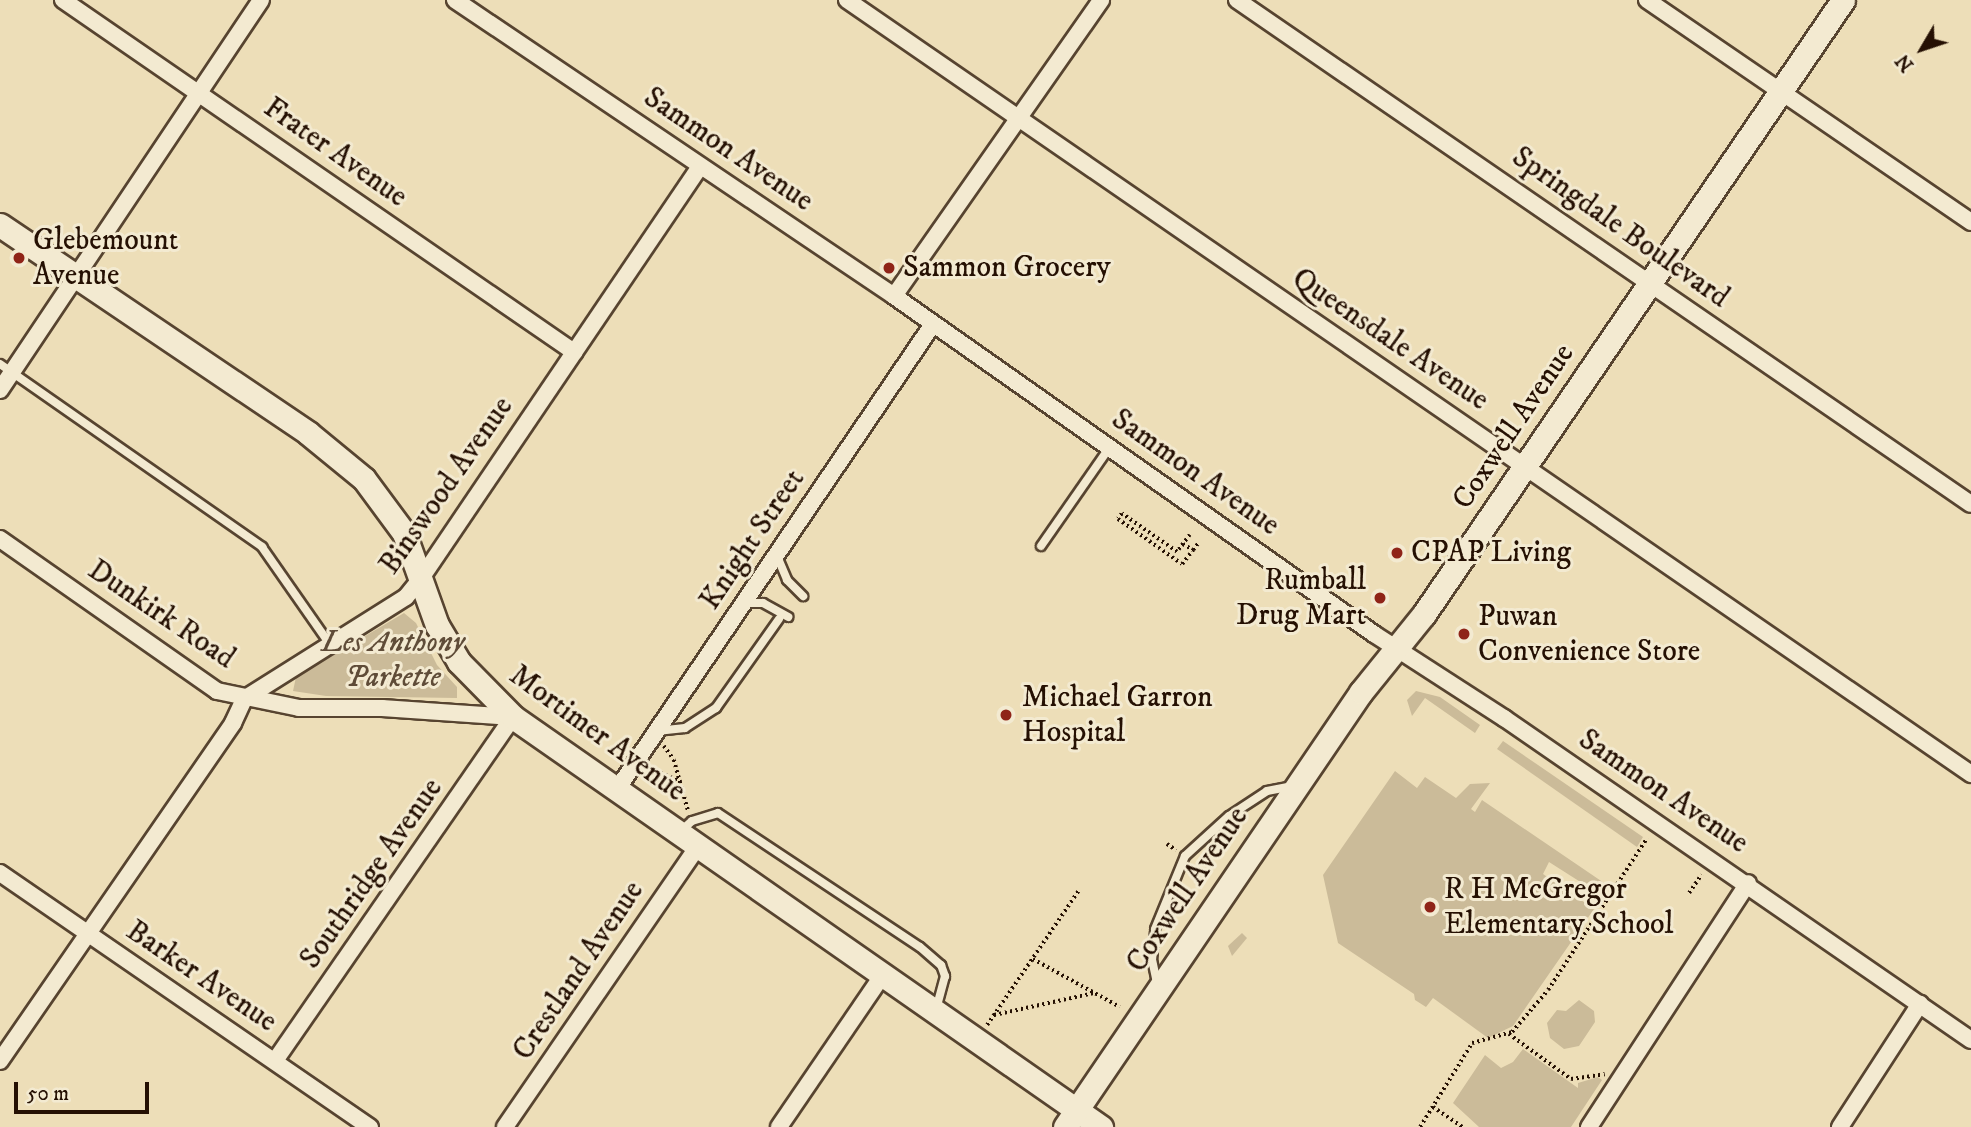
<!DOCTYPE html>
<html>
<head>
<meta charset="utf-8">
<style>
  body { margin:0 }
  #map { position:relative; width:1971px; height:1127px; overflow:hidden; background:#eddeb8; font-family:"IM FELL DW Pica",serif }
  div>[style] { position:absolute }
  .green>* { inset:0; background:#cbbb99 }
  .path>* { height:3.5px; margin-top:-1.75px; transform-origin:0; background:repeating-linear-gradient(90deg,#251003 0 2px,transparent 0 5.5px) }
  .roads { filter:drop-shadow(2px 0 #574430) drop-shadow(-2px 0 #574430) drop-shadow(0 2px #574430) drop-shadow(0 -2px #574430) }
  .lane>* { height:8px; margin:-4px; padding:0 4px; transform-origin:4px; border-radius:4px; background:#f3ead1 }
  .street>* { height:16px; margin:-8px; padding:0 8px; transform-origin:8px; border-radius:8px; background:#f3ead1 }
  .secondary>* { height:23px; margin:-11.5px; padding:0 11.5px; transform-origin:11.5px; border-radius:11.5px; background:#f3ead1 }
  .dots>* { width:19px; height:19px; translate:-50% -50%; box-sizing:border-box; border:4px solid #f3ead1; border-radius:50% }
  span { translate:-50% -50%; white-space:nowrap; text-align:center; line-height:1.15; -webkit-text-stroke:6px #f3ead1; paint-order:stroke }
  .street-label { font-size:30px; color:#251003 }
  .poi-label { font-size:30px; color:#251003 }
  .left { translate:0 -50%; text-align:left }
  .right { translate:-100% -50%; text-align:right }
  .park-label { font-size:30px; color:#5f4c38; font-style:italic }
  .north { position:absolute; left:1887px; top:14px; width:70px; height:70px; -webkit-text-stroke:5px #f3ead1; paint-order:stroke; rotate:231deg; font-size:19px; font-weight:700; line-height:28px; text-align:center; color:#251003 }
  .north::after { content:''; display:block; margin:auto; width:24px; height:32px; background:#251003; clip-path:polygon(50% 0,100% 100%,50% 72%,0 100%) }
  .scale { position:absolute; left:14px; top:1082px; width:135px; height:32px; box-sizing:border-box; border:4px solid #251003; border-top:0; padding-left:9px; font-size:21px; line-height:24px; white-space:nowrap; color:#251003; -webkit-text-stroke:5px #f3ead1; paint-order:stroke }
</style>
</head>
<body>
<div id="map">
  <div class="green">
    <div style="clip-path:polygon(404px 613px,416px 623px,437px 665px,457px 687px,457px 698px,326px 696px,293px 691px,296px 677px)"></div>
    <div style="clip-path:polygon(1416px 691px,1440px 697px,1480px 725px,1475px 733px,1425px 698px,1412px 716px,1407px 700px)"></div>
    <div style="clip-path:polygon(1503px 741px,1643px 837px,1637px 847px,1497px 749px)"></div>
    <div style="clip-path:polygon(1395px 771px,1417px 788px,1425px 777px,1456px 798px,1470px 784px,1490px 783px,1471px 809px,1475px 812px,1482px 800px,1610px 887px,1604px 897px,1549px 862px,1543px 874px,1594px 909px,1513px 1026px,1488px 1038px,1433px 998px,1426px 1007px,1415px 1000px,1414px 994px,1338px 943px,1323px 875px)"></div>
    <div style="clip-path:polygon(1242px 933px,1247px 938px,1232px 956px,1228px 946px)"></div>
    <div style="clip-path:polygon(1579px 1000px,1594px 1011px,1595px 1022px,1579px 1046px,1564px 1049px,1550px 1038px,1547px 1023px,1557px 1010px,1566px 1011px)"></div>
    <div style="clip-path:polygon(1523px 1049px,1578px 1088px,1578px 1083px,1598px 1077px,1602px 1080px,1571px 1127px,1479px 1127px,1453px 1103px,1485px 1055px,1501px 1068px,1513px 1062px)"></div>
  </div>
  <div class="path">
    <div style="left:1190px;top:535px;width:21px;rotate:127deg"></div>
    <div style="left:1177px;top:552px;width:67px;rotate:-145.4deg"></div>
    <div style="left:1122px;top:514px;width:6px;rotate:129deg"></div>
    <div style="left:1118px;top:519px;width:78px;rotate:35.1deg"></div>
    <div style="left:1182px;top:564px;width:18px;rotate:-52deg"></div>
    <div style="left:1183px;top:544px;width:12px;rotate:31deg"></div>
    <div style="left:1193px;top:550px;width:10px;rotate:-53deg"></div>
    <div style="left:664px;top:746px;width:17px;rotate:54deg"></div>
    <div style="left:674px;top:760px;width:52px;rotate:74.4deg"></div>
    <div style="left:650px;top:768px;width:34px;rotate:24deg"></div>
    <div style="left:1167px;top:844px;width:11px;rotate:34deg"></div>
    <div style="left:1689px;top:893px;width:22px;rotate:-56deg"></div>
    <div style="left:1033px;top:959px;width:99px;rotate:28.9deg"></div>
    <div style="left:994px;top:1015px;width:102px;rotate:-12.4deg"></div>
    <div style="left:987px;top:1025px;width:163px;rotate:-55.7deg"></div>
    <div style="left:1509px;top:1034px;width:77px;rotate:36deg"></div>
    <div style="left:1571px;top:1079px;width:34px;rotate:-8deg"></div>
    <div style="left:1433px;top:1107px;width:36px;rotate:34deg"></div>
    <div style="left:1420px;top:1127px;width:99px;rotate:-58.2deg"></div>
    <div style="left:1472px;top:1043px;width:41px;rotate:-15.4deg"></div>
    <div style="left:1512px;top:1032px;width:55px;rotate:-49.4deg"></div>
    <div style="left:1548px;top:990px;width:181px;rotate:-56.9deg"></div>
  </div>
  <div class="roads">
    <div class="lane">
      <div style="left:0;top:364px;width:320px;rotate:34.9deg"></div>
      <div style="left:262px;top:547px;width:117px;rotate:55.1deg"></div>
      <div style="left:1041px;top:546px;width:119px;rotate:-55.2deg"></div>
      <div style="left:777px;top:556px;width:26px;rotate:67deg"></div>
      <div style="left:787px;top:580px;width:23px;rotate:45deg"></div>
      <div style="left:744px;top:603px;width:19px"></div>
      <div style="left:763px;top:603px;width:29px;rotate:29deg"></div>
      <div style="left:657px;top:731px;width:28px;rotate:-6deg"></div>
      <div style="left:685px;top:728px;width:37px;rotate:-33deg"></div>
      <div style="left:716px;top:708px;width:109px;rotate:-54.7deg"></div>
      <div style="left:682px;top:830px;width:13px;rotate:-42deg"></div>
      <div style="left:692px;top:821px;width:27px;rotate:-17deg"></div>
      <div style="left:718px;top:813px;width:242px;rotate:33.6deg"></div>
      <div style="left:920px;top:947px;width:28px;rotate:41deg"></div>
      <div style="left:941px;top:965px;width:12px;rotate:70deg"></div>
      <div style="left:945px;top:976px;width:35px;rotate:105deg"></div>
      <div style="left:1157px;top:983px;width:24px;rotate:-102deg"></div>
      <div style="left:1152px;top:960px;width:31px;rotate:-84deg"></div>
      <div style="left:1155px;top:929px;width:79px;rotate:-67.7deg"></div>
      <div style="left:1185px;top:856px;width:59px;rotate:-42.3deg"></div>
      <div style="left:1229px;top:816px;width:45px;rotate:-33.3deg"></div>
      <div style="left:1267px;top:791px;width:25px;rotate:-11deg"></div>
    </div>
    <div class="street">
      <div style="left:63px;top:0;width:621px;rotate:34.56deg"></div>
      <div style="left:455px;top:0;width:529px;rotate:33.99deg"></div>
      <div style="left:894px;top:296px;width:587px;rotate:35.15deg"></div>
      <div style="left:1374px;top:634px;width:155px;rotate:32.9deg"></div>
      <div style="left:1504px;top:718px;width:567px;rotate:34.59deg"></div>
      <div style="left:847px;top:0;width:1365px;rotate:34.55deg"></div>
      <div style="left:1237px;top:0;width:890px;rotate:34.48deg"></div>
      <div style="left:1647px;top:0;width:393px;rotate:34.4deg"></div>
      <div style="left:894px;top:296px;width:361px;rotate:-55deg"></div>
      <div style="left:0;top:390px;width:469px;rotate:-56.2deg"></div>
      <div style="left:0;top:539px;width:265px;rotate:35deg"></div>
      <div style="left:217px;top:691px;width:84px;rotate:11.7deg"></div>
      <div style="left:299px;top:708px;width:83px"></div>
      <div style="left:382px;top:708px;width:131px;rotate:3.9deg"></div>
      <div style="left:513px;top:717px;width:418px;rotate:124.7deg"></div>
      <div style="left:618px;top:788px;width:561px;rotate:-55.83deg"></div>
      <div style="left:0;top:873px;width:449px;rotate:34.5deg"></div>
      <div style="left:0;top:1061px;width:411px;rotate:-55.4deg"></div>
      <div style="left:233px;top:723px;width:26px;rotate:-65deg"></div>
      <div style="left:244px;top:699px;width:191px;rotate:-32.2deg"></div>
      <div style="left:406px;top:597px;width:26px;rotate:-51deg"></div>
      <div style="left:422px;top:577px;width:496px;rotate:-55.9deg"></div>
      <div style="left:505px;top:1127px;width:341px;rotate:-55.5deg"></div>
      <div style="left:779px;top:1127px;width:183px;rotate:-55.7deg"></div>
      <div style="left:1589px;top:1127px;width:291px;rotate:-56.9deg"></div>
      <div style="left:1840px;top:1127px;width:147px;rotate:-57deg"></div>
    </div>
    <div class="secondary">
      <div style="left:0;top:225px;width:372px;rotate:34deg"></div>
      <div style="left:308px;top:433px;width:72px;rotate:39.4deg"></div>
      <div style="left:364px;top:479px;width:67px;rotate:53.5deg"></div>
      <div style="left:404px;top:533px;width:98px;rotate:70.3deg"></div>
      <div style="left:437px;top:625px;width:43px;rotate:59.3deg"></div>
      <div style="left:459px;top:662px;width:77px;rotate:45.5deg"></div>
      <div style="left:513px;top:717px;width:717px;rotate:34.89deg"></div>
      <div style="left:1065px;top:1127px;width:526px;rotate:-55.77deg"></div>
      <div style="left:1361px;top:692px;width:100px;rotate:-51.1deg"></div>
      <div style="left:1424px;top:614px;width:743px;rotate:-55.69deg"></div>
    </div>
  </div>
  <div class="dots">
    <div style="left:19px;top:258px;background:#8f2418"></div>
    <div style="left:889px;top:268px;background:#8f2418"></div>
    <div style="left:1397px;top:553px;background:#8f2418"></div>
    <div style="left:1380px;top:598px;background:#8f2418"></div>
    <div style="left:1464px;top:634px;background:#8f2418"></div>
    <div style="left:1006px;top:715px;background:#8f2418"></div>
    <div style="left:1430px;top:907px;background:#8f2418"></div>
  </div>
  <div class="street-label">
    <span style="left:728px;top:150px;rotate:34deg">Sammon Avenue</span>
    <span style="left:335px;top:153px;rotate:35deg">Frater Avenue</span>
    <span style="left:1620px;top:228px;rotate:35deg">Springdale Boulevard</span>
    <span style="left:1390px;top:340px;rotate:34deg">Queensdale Avenue</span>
    <span style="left:1514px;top:427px;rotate:-56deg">Coxwell Avenue</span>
    <span style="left:1195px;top:473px;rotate:35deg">Sammon Avenue</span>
    <span style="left:447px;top:486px;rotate:-55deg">Binswood Avenue</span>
    <span style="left:753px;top:540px;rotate:-56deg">Knight Street</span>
    <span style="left:161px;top:615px;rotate:34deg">Dunkirk Road</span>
    <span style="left:597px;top:734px;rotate:36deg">Mortimer Avenue</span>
    <span style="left:1663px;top:792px;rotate:34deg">Sammon Avenue</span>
    <span style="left:372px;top:874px;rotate:-55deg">Southridge Avenue</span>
    <span style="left:1188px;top:890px;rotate:-56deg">Coxwell Avenue</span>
    <span style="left:579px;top:971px;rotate:-56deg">Crestland Avenue</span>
    <span style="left:201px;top:977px;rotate:34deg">Barker Avenue</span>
  </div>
  <div class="poi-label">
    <span class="left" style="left:33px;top:258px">Glebemount<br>Avenue</span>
    <span class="left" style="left:903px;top:268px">Sammon Grocery</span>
    <span class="left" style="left:1411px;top:553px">CPAP Living</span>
    <span class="right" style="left:1366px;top:598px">Rumball<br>Drug Mart</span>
    <span class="left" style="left:1478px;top:634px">Puwan<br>Convenience Store</span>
    <span class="left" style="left:1022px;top:715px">Michael Garron<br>Hospital</span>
    <span class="left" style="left:1444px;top:907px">R H McGregor<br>Elementary School</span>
  </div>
  <div class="park-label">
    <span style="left:393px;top:660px">Les Anthony<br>Parkette</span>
  </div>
  <div class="north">N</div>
  <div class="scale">50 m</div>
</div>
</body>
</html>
